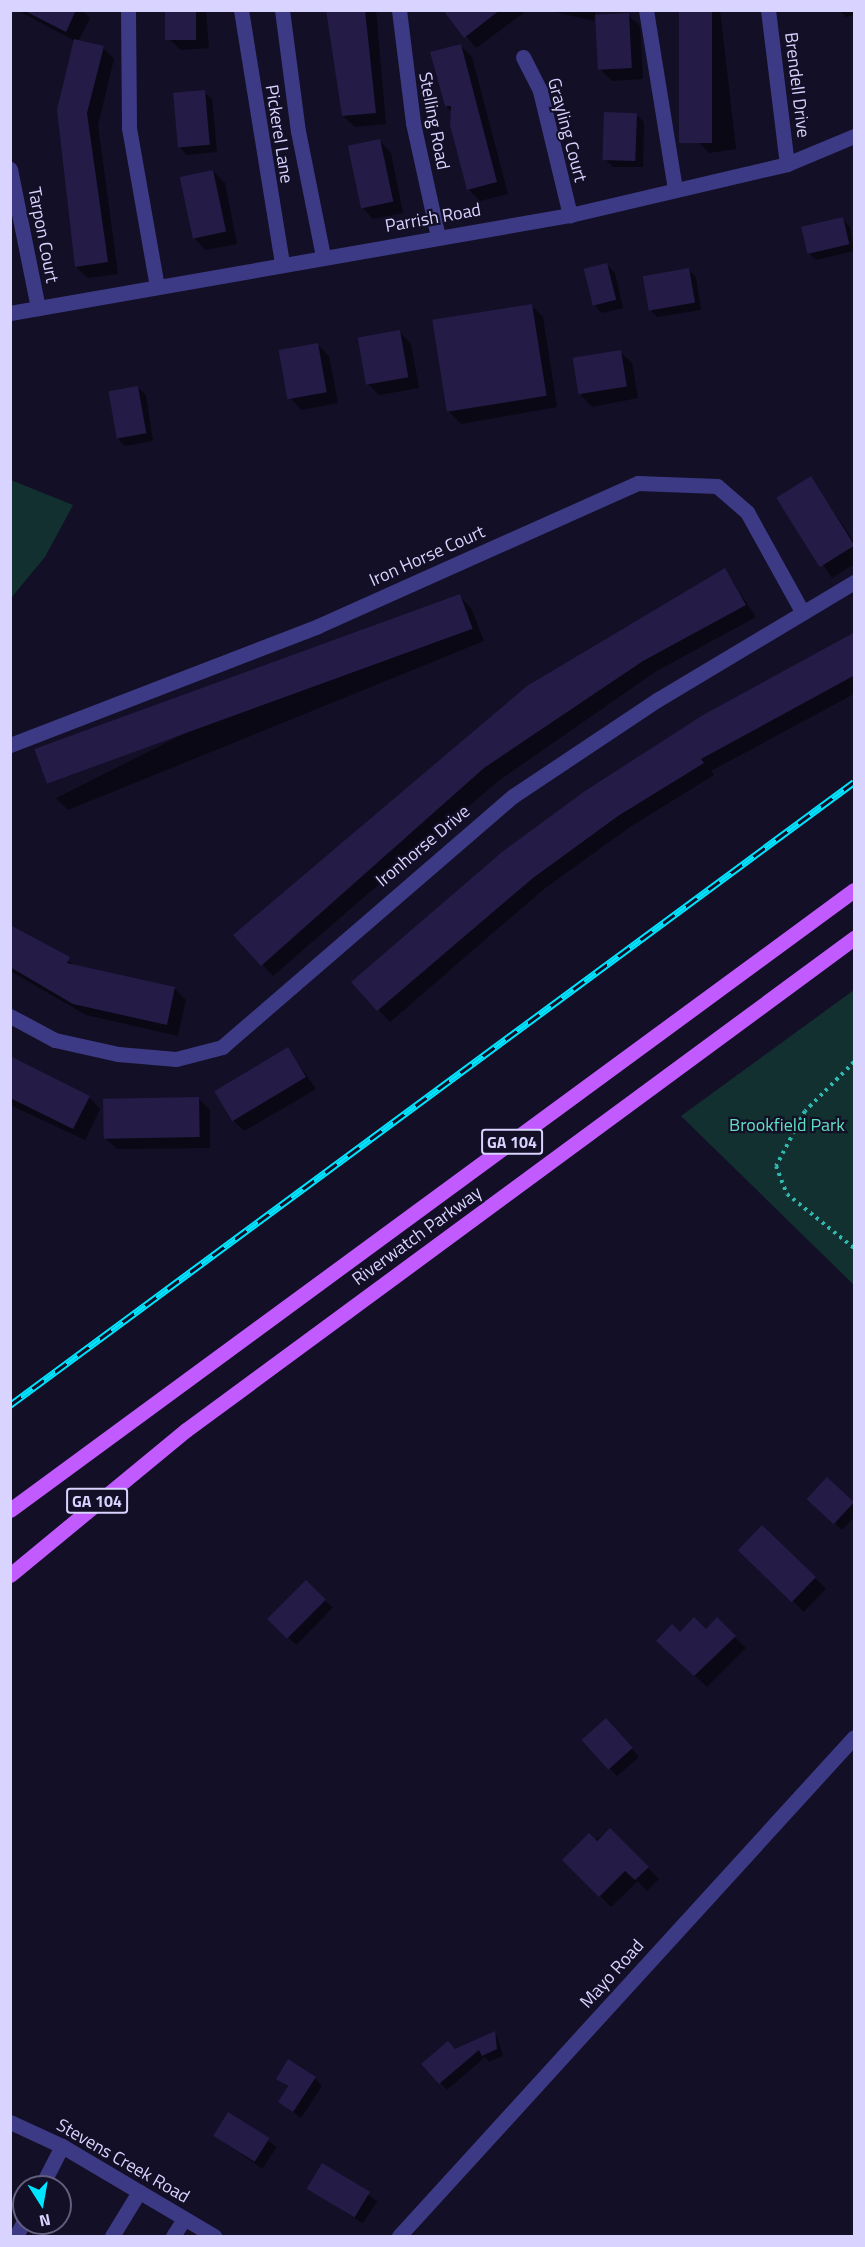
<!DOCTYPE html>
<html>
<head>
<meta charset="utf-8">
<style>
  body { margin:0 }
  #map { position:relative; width:865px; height:2247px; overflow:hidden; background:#130f26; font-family:"Titillium Web",sans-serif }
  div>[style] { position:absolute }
  .green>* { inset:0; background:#12302f }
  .shadow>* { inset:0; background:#0007; transform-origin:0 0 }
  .building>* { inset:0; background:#241b47; transform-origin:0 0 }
  .path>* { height:4px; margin-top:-2px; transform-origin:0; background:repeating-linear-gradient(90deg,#2fb8b0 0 3px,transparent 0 7.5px) }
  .minor>* { height:15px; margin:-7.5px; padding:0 7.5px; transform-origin:7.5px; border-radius:7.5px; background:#3d3a85 }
  .major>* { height:15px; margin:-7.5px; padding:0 7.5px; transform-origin:7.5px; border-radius:7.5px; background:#c25bff }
  .rail>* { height:7px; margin-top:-3.5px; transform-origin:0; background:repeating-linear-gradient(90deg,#130f26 0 14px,#00e5ff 0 28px); box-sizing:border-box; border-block:2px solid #00e5ff }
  span { translate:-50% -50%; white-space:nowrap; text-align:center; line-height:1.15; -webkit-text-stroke:4.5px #130f26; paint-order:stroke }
  .shield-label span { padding:2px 4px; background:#130f26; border:2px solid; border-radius:4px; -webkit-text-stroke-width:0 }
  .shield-label { font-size:16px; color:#d9d4ff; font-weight:700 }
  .street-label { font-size:18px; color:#d9d4ff }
  .park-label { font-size:18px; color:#5fe0c0 }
  .frame { position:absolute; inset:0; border:12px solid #d9d4ff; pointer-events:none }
  .north { position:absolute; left:12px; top:2175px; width:60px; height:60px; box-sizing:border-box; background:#130f26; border:2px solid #625e7d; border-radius:50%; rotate:169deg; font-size:16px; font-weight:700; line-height:24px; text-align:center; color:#d9d4ff }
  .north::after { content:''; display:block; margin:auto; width:21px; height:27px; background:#00e5ff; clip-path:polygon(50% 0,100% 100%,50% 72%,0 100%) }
</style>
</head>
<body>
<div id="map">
  <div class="green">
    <div style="clip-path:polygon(11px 480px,73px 505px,45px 557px,11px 598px)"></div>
    <div style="clip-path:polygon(854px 990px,854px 1285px,681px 1116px)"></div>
  </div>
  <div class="shadow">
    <div style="clip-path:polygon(17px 10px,82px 10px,90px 18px,78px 42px,103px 48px,114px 59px,98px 125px,118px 274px,88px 278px,76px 267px,75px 41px)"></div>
    <div style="clip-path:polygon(167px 10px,206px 10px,209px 48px,181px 50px,169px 39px)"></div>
    <div style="clip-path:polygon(328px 10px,376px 10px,386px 124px,355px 127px,343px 116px)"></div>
    <div style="clip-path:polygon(445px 10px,524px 10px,525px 12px,476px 48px)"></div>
    <div style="clip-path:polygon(546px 10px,596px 10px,594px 21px)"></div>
    <div style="clip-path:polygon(680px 10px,720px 10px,736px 149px,709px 153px,698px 141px)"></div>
    <div style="clip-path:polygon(839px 10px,854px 10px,854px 15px,846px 17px)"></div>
    <div style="clip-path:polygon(628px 15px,640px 26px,643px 79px,612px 81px,601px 70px)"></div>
    <div style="clip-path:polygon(460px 45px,472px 57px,508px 194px,480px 201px,468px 189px,452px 112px,446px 106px)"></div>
    <div style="clip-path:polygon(204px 92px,212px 99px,217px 152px,187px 155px,180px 147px)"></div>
    <div style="clip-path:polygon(636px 114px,644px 122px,643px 167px,613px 167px,605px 159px)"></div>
    <div style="clip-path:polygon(380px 141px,391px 153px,403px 213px,373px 219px,362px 207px)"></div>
    <div style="clip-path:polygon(213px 171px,225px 183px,237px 244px,205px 250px,194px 238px)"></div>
    <div style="clip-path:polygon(842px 219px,850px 227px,854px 251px,816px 260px,808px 253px)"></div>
    <div style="clip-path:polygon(607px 265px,615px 273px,623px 308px,602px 313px,594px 305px)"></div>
    <div style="clip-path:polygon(688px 270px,696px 277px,701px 310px,657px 317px,650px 309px)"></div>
    <div style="clip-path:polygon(531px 305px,543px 317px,557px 407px,461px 424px,449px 412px)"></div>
    <div style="clip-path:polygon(400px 332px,411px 344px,419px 388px,379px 395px,368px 384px)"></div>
    <div style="clip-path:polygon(317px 344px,329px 356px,338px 403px,301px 410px,290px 398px)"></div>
    <div style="clip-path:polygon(620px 352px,632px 363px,638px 398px,592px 407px,581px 395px)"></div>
    <div style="clip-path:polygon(138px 388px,146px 395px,153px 441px,125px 446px,117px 438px)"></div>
    <div style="clip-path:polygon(811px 478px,854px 542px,854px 564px,832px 578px,778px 497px)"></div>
    <div style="clip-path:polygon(725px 570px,756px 617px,655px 672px,497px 782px,273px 976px,235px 935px)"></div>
    <div style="clip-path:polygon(459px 596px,471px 608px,484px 641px,68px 810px,56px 798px)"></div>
    <div style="clip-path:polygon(854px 637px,854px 694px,711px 771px,714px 775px,630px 827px,544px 889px,390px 1022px,353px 982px)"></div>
    <div style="clip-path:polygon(14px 929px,78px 967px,175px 989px,186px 1000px,178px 1036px,86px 1015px,10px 971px)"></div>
    <div style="clip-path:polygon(288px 1049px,316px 1089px,244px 1131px,232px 1119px)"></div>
    <div style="clip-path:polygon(10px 1059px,89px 1097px,100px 1109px,85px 1140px,10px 1105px)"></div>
    <div style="clip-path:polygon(198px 1098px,210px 1110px,210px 1148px,117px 1149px,105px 1138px)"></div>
    <div style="clip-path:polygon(828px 1479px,854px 1504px,854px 1517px,842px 1530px,816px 1507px)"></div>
    <div style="left:762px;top:1527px;width:89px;height:32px;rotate:44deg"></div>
    <div style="left:306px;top:1582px;width:37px;height:52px;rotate:44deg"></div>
    <div style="clip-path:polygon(717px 1620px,746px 1648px,707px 1687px,669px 1652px,680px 1634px,706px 1631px)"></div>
    <div style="clip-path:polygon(614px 1728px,639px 1757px,617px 1776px,610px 1769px)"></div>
    <div style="clip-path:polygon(610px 1830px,659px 1879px,647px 1891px,638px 1881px,611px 1907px,564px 1860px)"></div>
    <div style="clip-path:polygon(497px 2036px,503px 2056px,489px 2062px,485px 2057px,447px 2090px,423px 2064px)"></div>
    <div style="clip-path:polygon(278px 2078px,315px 2078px,322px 2086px,301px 2118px,280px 2102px,289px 2088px)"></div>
    <div style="left:228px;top:2114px;width:59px;height:26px;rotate:34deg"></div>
    <div style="left:322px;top:2165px;width:66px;height:27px;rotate:33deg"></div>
  </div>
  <div class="building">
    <div style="clip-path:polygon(23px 10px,76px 10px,66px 32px)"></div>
    <div style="left:165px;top:10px;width:31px;height:30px"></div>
    <div style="clip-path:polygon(326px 10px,365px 10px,376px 113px,342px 116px)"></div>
    <div style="clip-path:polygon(443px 10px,500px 10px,464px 38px)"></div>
    <div style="left:679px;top:10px;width:33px;height:133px"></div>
    <div style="left:629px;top:13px;width:55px;height:34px;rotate:87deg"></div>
    <div style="clip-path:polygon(74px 39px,104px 46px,87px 113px,108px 262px,75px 267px,57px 110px)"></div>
    <div style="clip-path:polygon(461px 44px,497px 182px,467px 190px,450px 125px,451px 106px,445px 106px,430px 52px)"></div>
    <div style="left:205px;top:90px;width:55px;height:32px;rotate:85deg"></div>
    <div style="left:604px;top:112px;width:33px;height:48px;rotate:2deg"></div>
    <div style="left:380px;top:139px;width:64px;height:33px;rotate:78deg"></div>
    <div style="left:213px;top:170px;width:63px;height:34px;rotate:78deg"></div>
    <div style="left:843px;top:217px;width:28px;height:43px;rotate:77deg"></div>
    <div style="left:607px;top:263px;width:38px;height:24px;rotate:76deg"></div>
    <div style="left:689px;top:268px;width:35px;height:47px;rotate:80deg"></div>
    <div style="left:532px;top:304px;width:93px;height:101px;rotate:81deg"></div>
    <div style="left:400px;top:330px;width:48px;height:43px;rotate:80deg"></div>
    <div style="left:318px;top:343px;width:50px;height:40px;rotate:80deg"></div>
    <div style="left:621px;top:350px;width:37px;height:49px;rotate:81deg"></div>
    <div style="left:138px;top:386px;width:48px;height:30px;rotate:80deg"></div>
    <div style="left:811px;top:476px;width:82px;height:41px;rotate:58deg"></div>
    <div style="clip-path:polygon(725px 568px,746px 605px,643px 661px,484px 768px,261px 966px,233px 935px,527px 686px)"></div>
    <div style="left:460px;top:594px;width:37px;height:453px;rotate:70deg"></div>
    <div style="clip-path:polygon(855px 632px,855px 675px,701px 759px,704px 763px,618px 816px,533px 878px,377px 1011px,351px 982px,502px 852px,585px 791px,703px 715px)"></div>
    <div style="clip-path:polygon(10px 925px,70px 957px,67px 963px,175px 987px,167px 1025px,73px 1004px,10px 967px)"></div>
    <div style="left:288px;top:1047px;width:35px;height:86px;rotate:59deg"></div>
    <div style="clip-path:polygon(10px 1056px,90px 1096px,73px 1129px,10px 1098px)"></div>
    <div style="left:199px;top:1097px;width:40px;height:96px;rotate:89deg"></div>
    <div style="left:827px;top:1477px;width:37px;height:30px;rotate:43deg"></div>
    <div style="left:762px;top:1525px;width:75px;height:35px;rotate:44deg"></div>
    <div style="left:306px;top:1580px;width:28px;height:55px;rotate:45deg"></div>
    <div style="clip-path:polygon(694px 1617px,706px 1629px,717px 1617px,736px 1636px,694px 1676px,656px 1641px,672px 1624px,680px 1632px)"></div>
    <div style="left:606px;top:1718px;width:40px;height:33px;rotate:48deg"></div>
    <div style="clip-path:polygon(610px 1828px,649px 1867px,635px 1880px,625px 1871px,599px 1897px,562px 1860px,589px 1833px,597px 1841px)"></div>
    <div style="clip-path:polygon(495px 2031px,497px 2049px,482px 2056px,479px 2050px,439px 2084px,421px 2064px,448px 2041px,455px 2049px)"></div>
    <div style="clip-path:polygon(288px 2059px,316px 2077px,293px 2112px,278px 2102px,288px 2086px,276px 2079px)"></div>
    <div style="left:228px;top:2112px;width:49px;height:28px;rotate:32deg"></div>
    <div style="left:322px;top:2163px;width:56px;height:30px;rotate:31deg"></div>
  </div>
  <div class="path">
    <div style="left:854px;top:1062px;width:69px;rotate:135deg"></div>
    <div style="left:805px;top:1111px;width:62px;rotate:117.8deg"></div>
    <div style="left:776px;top:1166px;width:30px;rotate:69deg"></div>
    <div style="left:787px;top:1194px;width:86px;rotate:38.9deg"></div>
  </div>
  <div class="minor">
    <div style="left:128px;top:10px;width:118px;rotate:89.5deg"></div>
    <div style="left:129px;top:128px;width:161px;rotate:80deg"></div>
    <div style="left:241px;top:10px;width:257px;rotate:80.8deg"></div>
    <div style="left:282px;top:10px;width:122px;rotate:82.5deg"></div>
    <div style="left:298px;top:131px;width:127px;rotate:78.7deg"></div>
    <div style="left:399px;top:10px;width:114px;rotate:82.9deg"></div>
    <div style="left:413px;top:123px;width:117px;rotate:77.6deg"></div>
    <div style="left:646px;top:10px;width:182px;rotate:80.8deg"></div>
    <div style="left:768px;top:10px;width:155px;rotate:83deg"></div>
    <div style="left:523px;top:57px;width:38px;rotate:63deg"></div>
    <div style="left:540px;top:91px;width:128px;rotate:76.4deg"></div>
    <div style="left:10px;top:169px;width:142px;rotate:78.6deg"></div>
    <div style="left:10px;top:313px;width:569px;rotate:-9.93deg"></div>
    <div style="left:570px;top:215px;width:223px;rotate:-13.2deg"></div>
    <div style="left:787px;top:164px;width:73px;rotate:-22.7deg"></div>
    <div style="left:10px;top:745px;width:330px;rotate:-21.1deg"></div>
    <div style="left:318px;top:626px;width:350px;rotate:-24.1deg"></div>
    <div style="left:638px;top:483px;width:79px;rotate:2.2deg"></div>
    <div style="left:717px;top:486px;width:40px;rotate:41deg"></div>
    <div style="left:747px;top:512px;width:115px;rotate:61deg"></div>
    <div style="left:10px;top:1016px;width:51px;rotate:28.1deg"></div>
    <div style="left:55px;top:1040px;width:65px;rotate:12.5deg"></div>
    <div style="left:118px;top:1054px;width:58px;rotate:4.9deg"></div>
    <div style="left:176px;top:1059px;width:48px;rotate:-14.6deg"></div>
    <div style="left:222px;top:1047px;width:384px;rotate:-40.8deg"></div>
    <div style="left:513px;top:796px;width:173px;rotate:-33.7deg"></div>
    <div style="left:657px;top:700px;width:230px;rotate:-30.9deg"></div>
    <div style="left:10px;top:2122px;width:57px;rotate:24.8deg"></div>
    <div style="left:62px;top:2146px;width:177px;rotate:30.6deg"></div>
    <div style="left:41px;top:2187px;width:46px;rotate:-62.9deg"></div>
    <div style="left:16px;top:2236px;width:17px;rotate:-62deg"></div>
    <div style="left:112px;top:2236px;width:52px;rotate:-58.5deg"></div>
    <div style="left:173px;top:2236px;width:20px;rotate:-57deg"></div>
    <div style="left:399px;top:2236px;width:675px;rotate:-47.64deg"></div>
  </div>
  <div class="major">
    <div style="left:10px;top:1510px;width:1047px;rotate:-36.3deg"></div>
    <div style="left:10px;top:1575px;width:228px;rotate:-39.5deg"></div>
    <div style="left:186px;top:1430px;width:830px;rotate:-36.37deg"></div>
  </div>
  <div class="rail">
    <div style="left:10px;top:1405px;width:1049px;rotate:-36.43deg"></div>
  </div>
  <div class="shield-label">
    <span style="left:512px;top:1142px">GA 104</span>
    <span style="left:97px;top:1501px">GA 104</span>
  </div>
  <div class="street-label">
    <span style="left:797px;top:85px;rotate:83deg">Brendell Drive</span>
    <span style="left:434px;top:121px;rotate:79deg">Stelling Road</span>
    <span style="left:567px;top:130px;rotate:75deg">Grayling Court</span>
    <span style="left:279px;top:134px;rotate:81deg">Pickerel Lane</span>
    <span style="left:433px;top:218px;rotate:-10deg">Parrish Road</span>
    <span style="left:43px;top:235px;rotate:79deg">Tarpon Court</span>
    <span style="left:427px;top:556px;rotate:-24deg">Iron Horse Court</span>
    <span style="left:423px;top:846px;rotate:-40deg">Ironhorse Drive</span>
    <span style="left:417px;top:1236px;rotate:-36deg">Riverwatch Parkway</span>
    <span style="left:612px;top:1974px;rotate:-48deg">Mayo Road</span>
    <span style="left:123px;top:2161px;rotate:30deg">Stevens Creek Road</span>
  </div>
  <div class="park-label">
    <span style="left:787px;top:1125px">Brookfield Park</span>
  </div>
  <div class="frame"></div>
  <div class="north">N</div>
</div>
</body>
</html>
